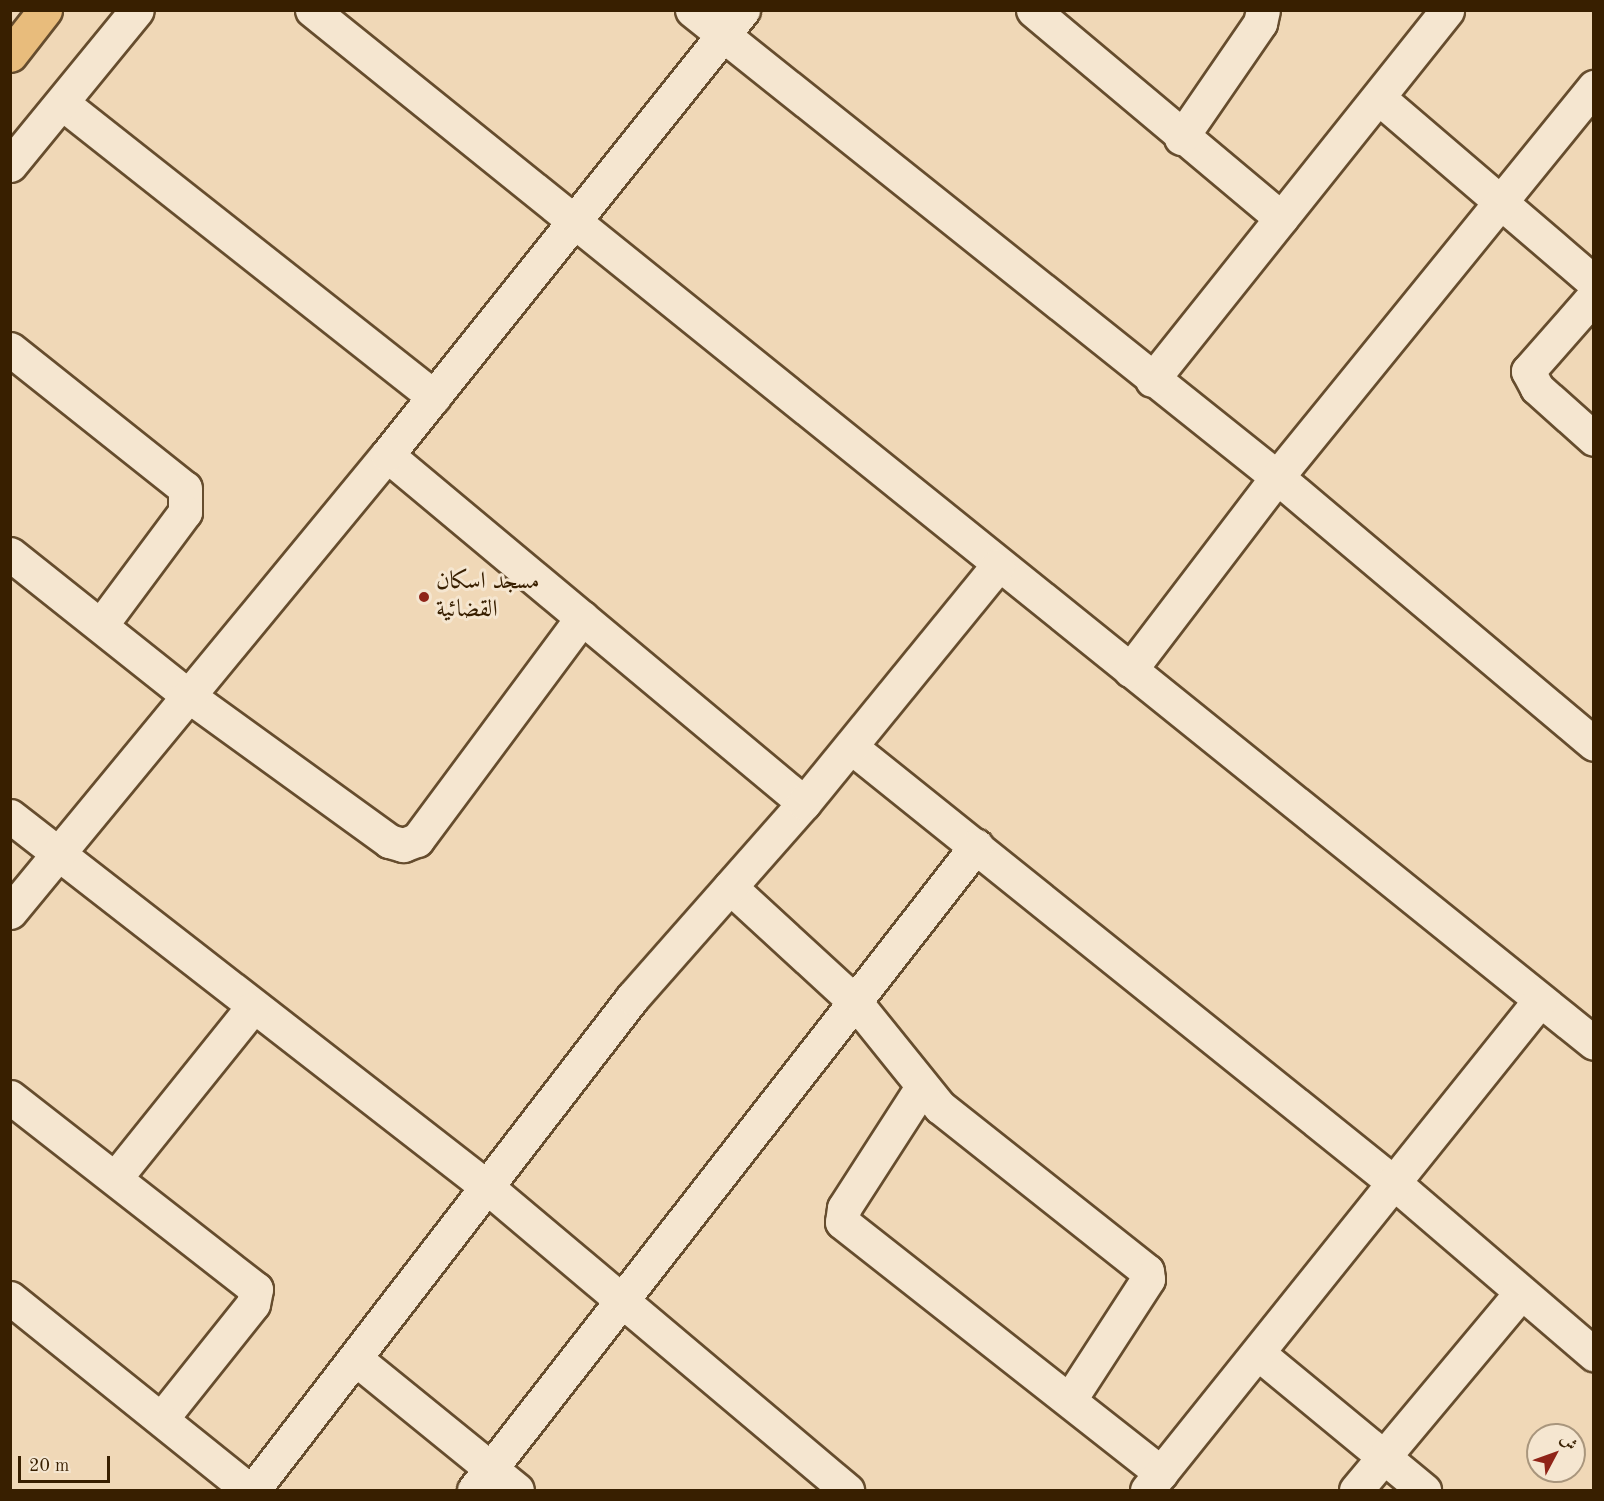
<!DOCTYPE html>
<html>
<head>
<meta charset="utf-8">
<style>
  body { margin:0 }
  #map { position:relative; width:1604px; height:1501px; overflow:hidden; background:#f0d8b7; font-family:"Old Standard TT",Amiri,serif }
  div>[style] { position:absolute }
  .roads { filter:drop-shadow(2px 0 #664d2e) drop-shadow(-2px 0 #664d2e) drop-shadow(0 2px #664d2e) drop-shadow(0 -2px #664d2e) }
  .minor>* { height:33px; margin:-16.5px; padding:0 16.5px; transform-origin:16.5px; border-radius:16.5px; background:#f5e6d0 }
  .highway>* { height:33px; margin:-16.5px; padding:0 16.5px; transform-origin:16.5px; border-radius:16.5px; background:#e8bc7c }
  .dots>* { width:16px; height:16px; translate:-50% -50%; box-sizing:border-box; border:3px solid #f5e6d0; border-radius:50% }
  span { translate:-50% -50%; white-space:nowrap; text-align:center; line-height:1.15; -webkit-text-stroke:6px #f5e6d0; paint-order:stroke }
  .poi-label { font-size:24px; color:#381f00 }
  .left { translate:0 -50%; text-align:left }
  .frame { position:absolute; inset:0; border:12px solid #381f00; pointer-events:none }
  .north { position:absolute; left:1526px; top:1423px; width:60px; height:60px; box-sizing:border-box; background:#f5e6d0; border:2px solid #a9967d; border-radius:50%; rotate:49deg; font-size:16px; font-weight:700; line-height:24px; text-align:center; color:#381f00 }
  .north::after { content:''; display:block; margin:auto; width:21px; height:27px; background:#8f2418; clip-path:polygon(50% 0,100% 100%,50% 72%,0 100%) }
  .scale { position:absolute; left:18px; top:1456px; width:92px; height:27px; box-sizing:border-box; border:3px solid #381f00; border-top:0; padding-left:8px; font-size:18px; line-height:21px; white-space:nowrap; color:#381f00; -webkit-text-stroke:4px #f5e6d0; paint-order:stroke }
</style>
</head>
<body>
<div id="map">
  <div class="roads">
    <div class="minor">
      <div style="left:312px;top:10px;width:1646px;rotate:38.86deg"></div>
      <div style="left:692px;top:10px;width:749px;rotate:38.6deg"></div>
      <div style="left:1277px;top:477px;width:414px;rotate:40.1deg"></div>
      <div style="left:1033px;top:10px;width:324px;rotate:40deg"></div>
      <div style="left:1379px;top:98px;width:283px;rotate:40.6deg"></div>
      <div style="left:62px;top:103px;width:474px;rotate:38.3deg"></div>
      <div style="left:1181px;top:138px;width:140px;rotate:-55.5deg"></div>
      <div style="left:1260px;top:23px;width:13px;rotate:-77deg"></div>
      <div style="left:10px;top:165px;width:200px;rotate:-50.7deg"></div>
      <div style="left:1594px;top:296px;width:100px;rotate:131.3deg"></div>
      <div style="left:1528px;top:371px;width:19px;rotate:62deg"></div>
      <div style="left:1537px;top:388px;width:76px;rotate:41.8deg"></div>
      <div style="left:10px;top:349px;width:223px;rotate:38.5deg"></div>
      <div style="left:185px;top:488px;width:24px;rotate:90deg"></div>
      <div style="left:185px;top:512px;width:141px;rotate:126.6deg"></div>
      <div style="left:1152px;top:380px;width:473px;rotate:-51.4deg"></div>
      <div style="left:387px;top:455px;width:543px;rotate:39.85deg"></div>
      <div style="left:10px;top:554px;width:225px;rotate:38.5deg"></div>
      <div style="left:186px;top:694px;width:251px;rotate:35.9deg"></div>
      <div style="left:389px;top:841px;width:15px;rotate:16deg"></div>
      <div style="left:403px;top:845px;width:15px;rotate:-20deg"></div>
      <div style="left:417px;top:840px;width:277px;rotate:-53.4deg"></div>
      <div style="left:1130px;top:670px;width:243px;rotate:-52.7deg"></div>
      <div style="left:1277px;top:477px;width:503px;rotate:-50.9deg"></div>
      <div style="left:851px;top:747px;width:695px;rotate:38.75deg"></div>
      <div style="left:1393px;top:1182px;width:265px;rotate:40.6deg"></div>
      <div style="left:10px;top:816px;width:604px;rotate:37.87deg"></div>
      <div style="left:487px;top:1187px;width:471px;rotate:40.1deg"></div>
      <div style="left:730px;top:887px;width:171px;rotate:42.6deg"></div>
      <div style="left:856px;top:1003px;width:134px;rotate:51.1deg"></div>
      <div style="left:940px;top:1107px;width:264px;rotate:38.4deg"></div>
      <div style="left:1147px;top:1271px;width:8px;rotate:83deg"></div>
      <div style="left:1148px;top:1279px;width:143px;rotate:123deg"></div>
      <div style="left:10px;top:912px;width:592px;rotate:-50.48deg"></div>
      <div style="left:387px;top:455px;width:570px;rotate:-51.34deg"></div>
      <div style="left:922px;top:1087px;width:144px;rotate:122.8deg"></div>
      <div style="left:844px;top:1208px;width:14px;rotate:98deg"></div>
      <div style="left:842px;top:1222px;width:406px;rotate:38.2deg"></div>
      <div style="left:10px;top:1097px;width:312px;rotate:38deg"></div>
      <div style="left:256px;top:1289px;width:15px;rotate:101deg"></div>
      <div style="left:253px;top:1304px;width:146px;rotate:128.6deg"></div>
      <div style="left:116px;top:1177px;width:216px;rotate:-51.2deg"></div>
      <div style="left:10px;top:1298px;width:307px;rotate:38.8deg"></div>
      <div style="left:1259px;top:1354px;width:214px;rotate:39.5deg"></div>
      <div style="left:357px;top:1360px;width:206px;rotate:39.1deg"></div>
      <div style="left:253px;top:1490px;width:621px;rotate:-52.39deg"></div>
      <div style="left:632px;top:998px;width:260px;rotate:-48.6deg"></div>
      <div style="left:804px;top:803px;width:306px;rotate:-50.8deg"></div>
      <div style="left:474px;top:1490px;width:817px;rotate:-52.06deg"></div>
      <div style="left:1147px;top:1490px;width:628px;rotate:-51.27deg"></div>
      <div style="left:1356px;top:1490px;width:257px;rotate:-50.1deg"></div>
    </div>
    <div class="highway">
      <div style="left:10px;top:55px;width:57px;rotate:-52.1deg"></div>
    </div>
  </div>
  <div class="dots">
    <div style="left:424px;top:597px;background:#8f2418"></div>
  </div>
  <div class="poi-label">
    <span class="left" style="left:436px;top:597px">مسجد اسكان<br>القضائية</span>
  </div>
  <div class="frame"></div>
  <div class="north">ش</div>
  <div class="scale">20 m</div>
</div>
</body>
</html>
